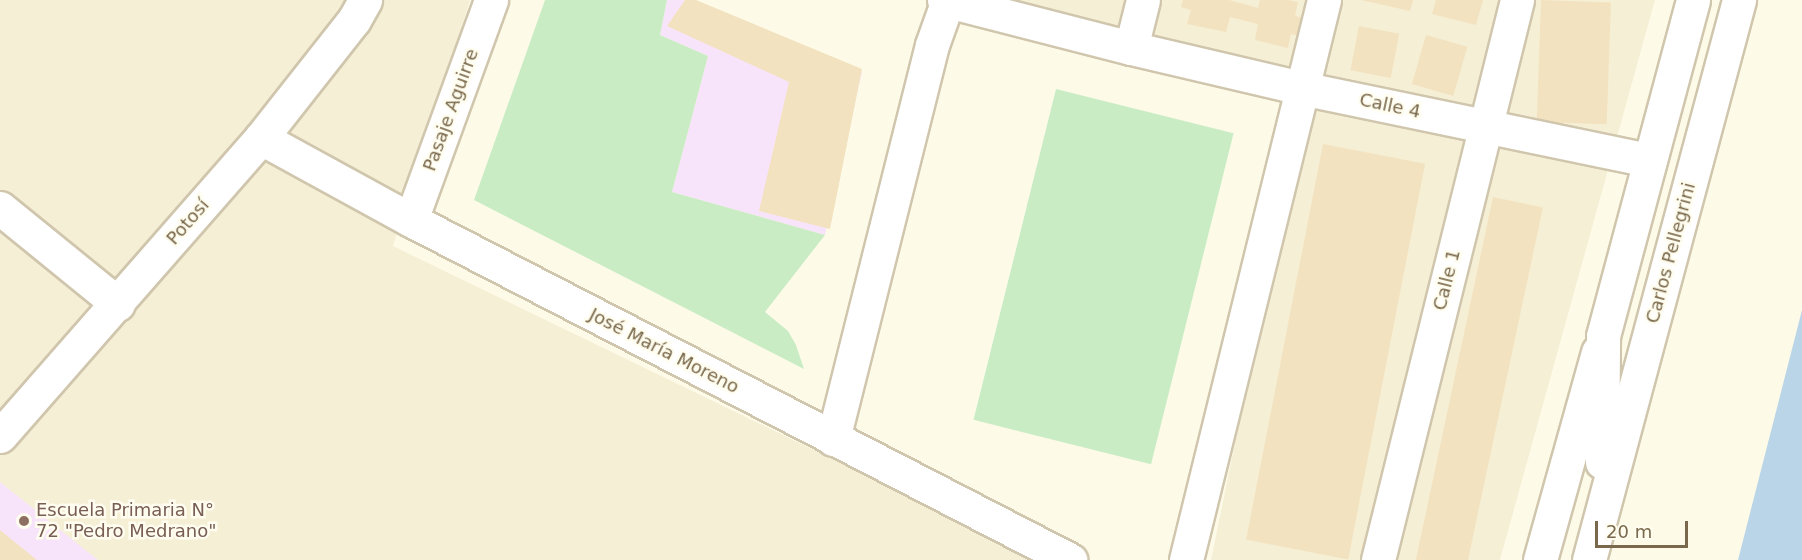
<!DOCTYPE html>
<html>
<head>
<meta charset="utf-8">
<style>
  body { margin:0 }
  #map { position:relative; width:1802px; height:560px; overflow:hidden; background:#fdfbe8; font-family:"DejaVu Sans",sans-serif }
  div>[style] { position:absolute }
  .residential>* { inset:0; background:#f5efd6 }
  .education>* { inset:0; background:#f8e4fa }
  .green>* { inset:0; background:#caecc5; transform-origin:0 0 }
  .water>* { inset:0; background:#bbd5e8 }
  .building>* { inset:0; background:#f3e2bf; transform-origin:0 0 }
  .roads { filter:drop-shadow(2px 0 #d0c6ad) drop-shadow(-2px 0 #d0c6ad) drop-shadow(0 2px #d0c6ad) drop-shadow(0 -2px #d0c6ad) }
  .minor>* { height:33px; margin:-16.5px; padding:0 16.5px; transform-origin:16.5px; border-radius:16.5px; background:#fff }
  .secondary>* { height:33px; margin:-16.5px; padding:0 16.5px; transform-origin:16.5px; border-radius:16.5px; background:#fff }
  .dots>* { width:16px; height:16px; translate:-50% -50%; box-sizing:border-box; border:3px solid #fffdef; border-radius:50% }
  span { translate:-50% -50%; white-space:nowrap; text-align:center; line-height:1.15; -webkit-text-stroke:5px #fffdef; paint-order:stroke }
  .street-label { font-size:18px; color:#79684b }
  .education-label { font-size:18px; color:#785e54 }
  .left { translate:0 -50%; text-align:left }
  .scale { position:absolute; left:1595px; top:521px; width:93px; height:27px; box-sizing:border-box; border:3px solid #79684b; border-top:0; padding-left:8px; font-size:18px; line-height:21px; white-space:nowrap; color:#79684b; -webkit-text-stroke:4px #fffdef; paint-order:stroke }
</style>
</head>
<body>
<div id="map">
  <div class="residential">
    <div style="clip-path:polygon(0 0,470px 0,393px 246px,1041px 560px,0 560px)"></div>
    <div style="clip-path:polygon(984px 0,1655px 0,1500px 560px,1211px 560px,1310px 77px)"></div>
  </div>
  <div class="education">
    <div style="clip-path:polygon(667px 0,683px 0,862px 72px,825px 235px,672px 192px,708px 56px,660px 35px)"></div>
    <div style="clip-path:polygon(0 482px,98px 560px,0 560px)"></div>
  </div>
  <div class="green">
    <div style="clip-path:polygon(545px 0,667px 0,660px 35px,708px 56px,672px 192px,825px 235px,765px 312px,788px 331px,796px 345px,804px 369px,474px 200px)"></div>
    <div style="left:1056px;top:89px;width:183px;height:341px;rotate:14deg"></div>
  </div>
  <div class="water">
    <div style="clip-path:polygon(1802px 310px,1802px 560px,1738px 560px)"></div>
  </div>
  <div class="building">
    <div style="clip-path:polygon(685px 0,696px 0,862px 69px,830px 229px,759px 211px,789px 82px,667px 26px)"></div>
    <div style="clip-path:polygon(1183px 0,1229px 0,1258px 8px,1260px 0,1288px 0,1298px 2px,1295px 16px,1309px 19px,1304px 37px,1291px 34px,1288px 48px,1255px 40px,1258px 24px,1230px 17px,1226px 32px,1187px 24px,1191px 10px,1181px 7px)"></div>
    <div style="clip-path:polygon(1361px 0,1413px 0,1410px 11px)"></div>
    <div style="clip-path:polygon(1436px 0,1483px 0,1476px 25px,1432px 14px)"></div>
    <div style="left:1541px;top:0;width:70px;height:122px;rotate:2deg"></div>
    <div style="left:1359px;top:26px;width:41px;height:45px;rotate:11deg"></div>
    <div style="left:1426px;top:35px;width:43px;height:51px;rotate:16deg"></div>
    <div style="left:1323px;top:144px;width:104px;height:403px;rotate:11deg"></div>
    <div style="left:1493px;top:197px;width:51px;height:373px;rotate:12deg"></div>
    <div style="clip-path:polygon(0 530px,37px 560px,0 560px)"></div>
  </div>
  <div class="roads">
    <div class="minor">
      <div style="left:944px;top:0;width:193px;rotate:14.4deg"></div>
      <div style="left:1131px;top:48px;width:49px;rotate:-76deg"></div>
      <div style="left:1131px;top:48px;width:175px;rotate:13.2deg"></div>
      <div style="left:1301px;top:88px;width:356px;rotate:11.7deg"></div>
      <div style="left:261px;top:138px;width:171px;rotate:28.7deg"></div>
      <div style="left:411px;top:220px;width:742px;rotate:27.29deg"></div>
      <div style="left:0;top:208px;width:152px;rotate:39.1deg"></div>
      <div style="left:411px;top:220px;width:234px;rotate:-70deg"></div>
      <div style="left:0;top:436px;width:396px;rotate:-48.8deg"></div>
      <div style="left:261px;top:138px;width:150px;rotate:-51.8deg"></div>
      <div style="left:354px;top:20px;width:23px;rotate:-61deg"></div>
      <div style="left:833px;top:439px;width:406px;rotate:-75.9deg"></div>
      <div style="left:932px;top:45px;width:48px;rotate:-70.4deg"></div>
      <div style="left:1186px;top:560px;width:577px;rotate:-76.16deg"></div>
      <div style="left:1378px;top:560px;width:577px;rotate:-76.06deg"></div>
      <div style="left:1540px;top:560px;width:216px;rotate:-74.4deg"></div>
    </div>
    <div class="secondary">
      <div style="left:1602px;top:462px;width:126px;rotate:-89.5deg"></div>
      <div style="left:1603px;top:336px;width:348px;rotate:-75deg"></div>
      <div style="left:1589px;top:560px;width:580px;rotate:-75deg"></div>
    </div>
  </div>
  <div class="dots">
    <div style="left:24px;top:521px;background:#8d6e63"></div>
  </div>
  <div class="street-label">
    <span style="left:1390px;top:106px;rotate:12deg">Calle 4</span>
    <span style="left:451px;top:110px;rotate:-70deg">Pasaje Aguirre</span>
    <span style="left:188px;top:222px;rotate:-49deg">Potosí</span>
    <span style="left:1671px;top:253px;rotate:-75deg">Carlos Pellegrini</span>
    <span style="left:1447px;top:280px;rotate:-76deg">Calle 1</span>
    <span style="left:664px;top:351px;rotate:27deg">José María Moreno</span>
  </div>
  <div class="education-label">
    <span class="left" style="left:36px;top:521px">Escuela Primaria N°<br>72 "Pedro Medrano"</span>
  </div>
  <div class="scale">20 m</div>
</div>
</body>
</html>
